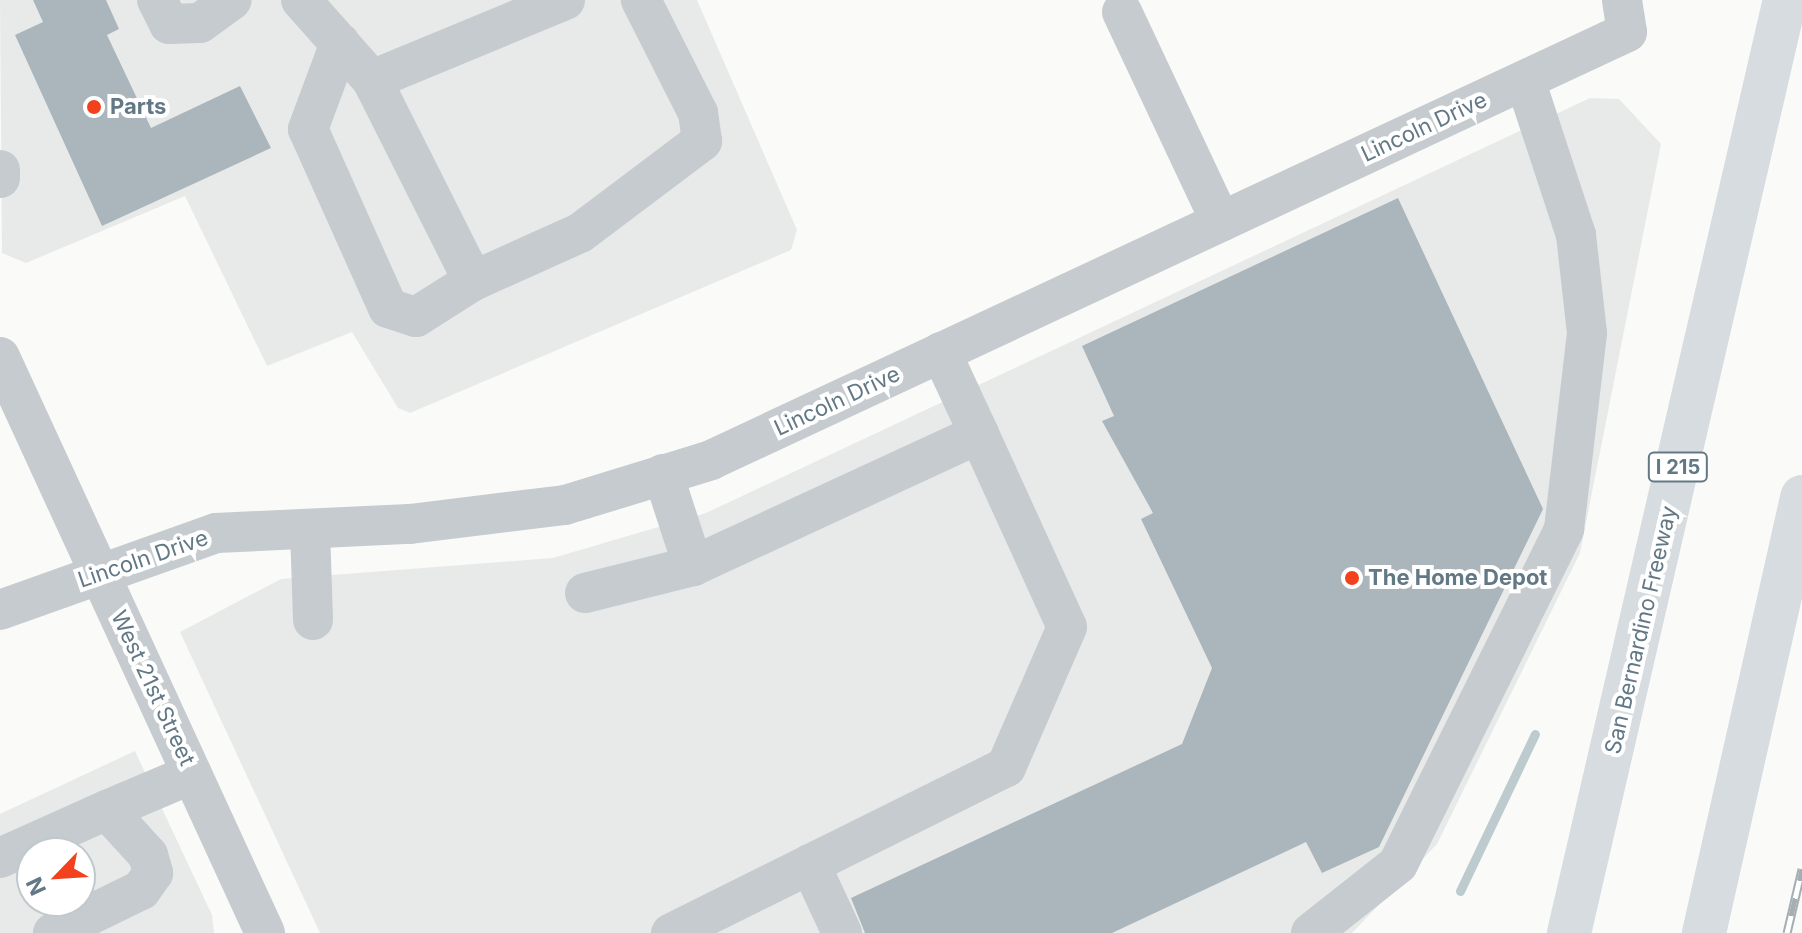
<!DOCTYPE html>
<html>
<head>
<meta charset="utf-8">
<style>
  body { margin:0 }
  #map { position:relative; width:1802px; height:933px; overflow:hidden; background:#fafaf8; font-family:Inter,sans-serif }
  div>[style] { position:absolute }
  .built>* { inset:0; background:#e8eae9 }
  .stream>* { height:9px; margin:-4.5px; padding:0 4.5px; transform-origin:4.5px; border-radius:4.5px; background:#bdcbce }
  .building>* { inset:0; background:#abb6bc }
  .minor>* { height:40px; margin:-20px; padding:0 20px; transform-origin:20px; border-radius:20px; background:#c5cbce }
  .highway>* { height:44px; margin:-22px; padding:0 22px; transform-origin:22px; border-radius:22px; background:#d6dcdf }
  .rail>* { height:9px; margin-top:-4.5px; transform-origin:0; background:repeating-linear-gradient(90deg,#fff 0 18px,#a5aeb3 0 36px); box-sizing:border-box; border-block:2px solid #a5aeb3 }
  .dots>* { width:22px; height:22px; translate:-50% -50%; box-sizing:border-box; border:4px solid #fff; border-radius:50% }
  span { translate:-50% -50%; white-space:nowrap; text-align:center; line-height:1.15; -webkit-text-stroke:8px #fff; paint-order:stroke }
  .shield-label span { padding:2px 6px; background:#fff; border:2px solid; border-radius:6px; -webkit-text-stroke-width:0 }
  .shield-label { font-size:20px; color:#627885; font-weight:700 }
  .poi-label { font-size:22px; color:#627885; font-weight:700 }
  .left { translate:0 -50%; text-align:left }
  .street-label { font-size:22px; color:#627885 }
  .north { position:absolute; left:16px; top:837px; width:80px; height:80px; box-sizing:border-box; background:#fff; border:2px solid #c0c9ce; border-radius:50%; rotate:245deg; font-size:22px; font-weight:700; line-height:32px; text-align:center; color:#627885 }
  .north::after { content:''; display:block; margin:auto; width:28px; height:36px; background:#f3411e; clip-path:polygon(50% 0,100% 100%,50% 72%,0 100%) }
</style>
</head>
<body>
<div id="map">
  <div class="built">
    <div style="clip-path:polygon(0 0,697px 0,797px 230px,791px 250px,410px 413px,398px 408px,352px 332px,267px 366px,185px 196px,26px 263px,2px 253px)"></div>
    <div style="clip-path:polygon(1590px 98px,1619px 99px,1661px 144px,1580px 553px,1437px 844px,1352px 933px,320px 933px,180px 632px,281px 579px,553px 558px,706px 513px)"></div>
    <div style="clip-path:polygon(evenodd,135px 751px,212px 915px,214px 933px,0 933px,0 814px,135px 751px,32px 853px,80px 853px,80px 901px,32px 901px,32px 853px)"></div>
  </div>
  <div class="stream">
    <div style="left:1460px;top:891px;width:174px;rotate:-64.5deg"></div>
  </div>
  <div class="building">
    <div style="clip-path:polygon(33px 0,106px 0,119px 29px,107px 35px,151px 128px,240px 86px,271px 148px,102px 226px,15px 35px,43px 22px)"></div>
    <div style="clip-path:polygon(1398px 198px,1543px 509px,1379px 847px,1322px 873px,1306px 842px,1112px 933px,865px 933px,851px 898px,1182px 744px,1212px 668px,1141px 519px,1153px 513px,1102px 421px,1114px 416px,1082px 346px)"></div>
  </div>
  <div class="minor">
    <div style="left:157px;top:0;width:27px;rotate:63deg"></div>
    <div style="left:169px;top:24px;width:31px;rotate:-2deg"></div>
    <div style="left:200px;top:23px;width:39px;rotate:-36deg"></div>
    <div style="left:301px;top:0;width:107px;rotate:48.4deg"></div>
    <div style="left:372px;top:80px;width:225px;rotate:63.3deg"></div>
    <div style="left:473px;top:281px;width:117px;rotate:-24.2deg"></div>
    <div style="left:580px;top:233px;width:153px;rotate:-37deg"></div>
    <div style="left:702px;top:141px;width:28px;rotate:-98deg"></div>
    <div style="left:698px;top:113px;width:127px;rotate:-116.8deg"></div>
    <div style="left:1122px;top:12px;width:232px;rotate:64.8deg"></div>
    <div style="left:340px;top:43px;width:92px;rotate:110.4deg"></div>
    <div style="left:308px;top:129px;width:196px;rotate:65.9deg"></div>
    <div style="left:388px;top:308px;width:29px;rotate:18deg"></div>
    <div style="left:416px;top:317px;width:67px;rotate:-32.3deg"></div>
    <div style="left:372px;top:80px;width:209px;rotate:-22.5deg"></div>
    <div style="left:0;top:170px;width:8px;rotate:90deg"></div>
    <div style="left:941px;top:352px;width:90px;rotate:65.1deg"></div>
    <div style="left:0;top:357px;width:634px;rotate:65.29deg"></div>
    <div style="left:663px;top:474px;width:97px;rotate:71.9deg"></div>
    <div style="left:310px;top:529px;width:91px;rotate:88.1deg"></div>
    <div style="left:585px;top:593px;width:111px;rotate:-14deg"></div>
    <div style="left:693px;top:566px;width:315px;rotate:-24.8deg"></div>
    <div style="left:979px;top:434px;width:212px;rotate:65.5deg"></div>
    <div style="left:1067px;top:627px;width:153px;rotate:113.5deg"></div>
    <div style="left:1006px;top:767px;width:374px;rotate:153.6deg"></div>
    <div style="left:0;top:610px;width:229px;rotate:-19.6deg"></div>
    <div style="left:216px;top:533px;width:194px;rotate:-2.7deg"></div>
    <div style="left:410px;top:524px;width:156px;rotate:-7deg"></div>
    <div style="left:565px;top:505px;width:153px;rotate:-17.1deg"></div>
    <div style="left:711px;top:460px;width:1011px;rotate:-25.04deg"></div>
    <div style="left:1627px;top:32px;width:32px;rotate:-99deg"></div>
    <div style="left:107px;top:810px;width:92px;rotate:-23deg"></div>
    <div style="left:0;top:858px;width:117px;rotate:-24.2deg"></div>
    <div style="left:107px;top:810px;width:61px;rotate:47.7deg"></div>
    <div style="left:148px;top:855px;width:19px;rotate:74deg"></div>
    <div style="left:153px;top:873px;width:21px;rotate:125deg"></div>
    <div style="left:141px;top:890px;width:98px;rotate:154deg"></div>
    <div style="left:810px;top:864px;width:76px;rotate:65.1deg"></div>
    <div style="left:1311px;top:933px;width:111px;rotate:-38.4deg"></div>
    <div style="left:1398px;top:864px;width:374px;rotate:-63.6deg"></div>
    <div style="left:1564px;top:529px;width:197px;rotate:-83.3deg"></div>
    <div style="left:1587px;top:333px;width:99px;rotate:-96.4deg"></div>
    <div style="left:1576px;top:235px;width:163px;rotate:-108.2deg"></div>
  </div>
  <div class="highway">
    <div style="left:1569px;top:933px;width:958px;rotate:-76.97deg"></div>
    <div style="left:1704px;top:933px;width:447px;rotate:-77.3deg"></div>
  </div>
  <div class="rail">
    <div style="left:1787px;top:933px;width:66px;rotate:-76.8deg"></div>
  </div>
  <div class="dots">
    <div style="left:94px;top:107px;background:#f3411e"></div>
    <div style="left:1352px;top:578px;background:#f3411e"></div>
  </div>
  <div class="shield-label">
    <span style="left:1678px;top:467px">I 215</span>
  </div>
  <div class="poi-label">
    <span class="left" style="left:110px;top:107px">Parts</span>
    <span class="left" style="left:1368px;top:578px">The Home Depot</span>
  </div>
  <div class="street-label">
    <span style="left:1424px;top:127px;rotate:-25deg">Lincoln Drive</span>
    <span style="left:837px;top:401px;rotate:-25deg">Lincoln Drive</span>
    <span style="left:143px;top:559px;rotate:-19deg">Lincoln Drive</span>
    <span style="left:1641px;top:630px;rotate:-77deg">San Bernardino Freeway</span>
    <span style="left:153px;top:688px;rotate:65deg">West 21st Street</span>
  </div>
  <div class="north">N</div>
</div>
</body>
</html>
